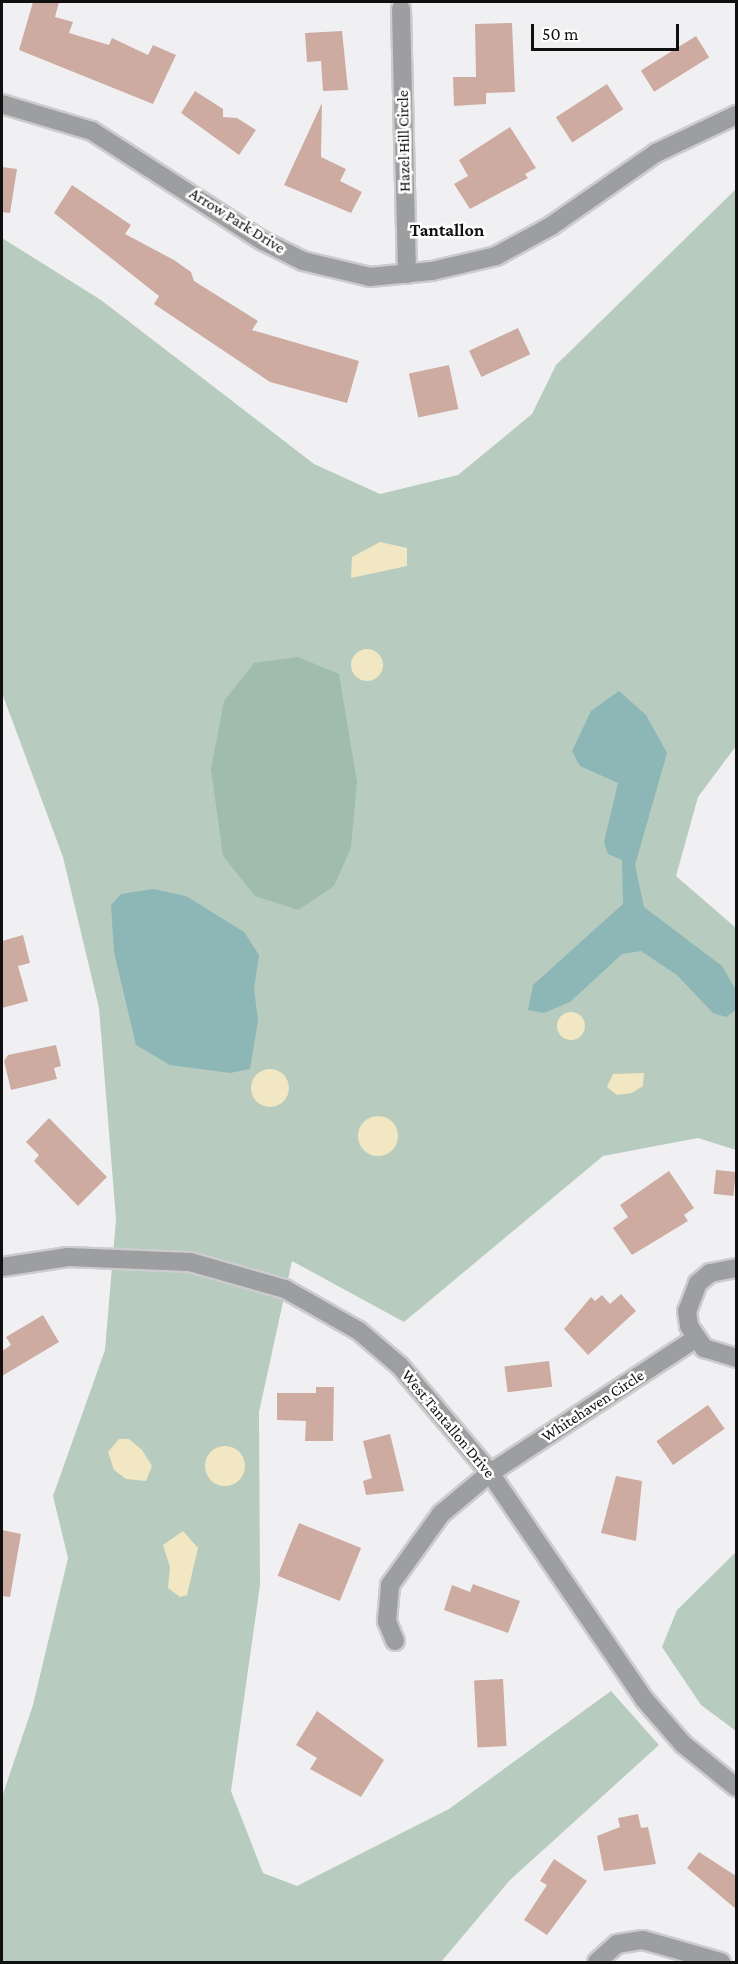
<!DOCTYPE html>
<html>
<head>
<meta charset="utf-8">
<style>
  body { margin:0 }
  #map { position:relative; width:738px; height:1964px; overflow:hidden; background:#f0f0f3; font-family:"Crimson Pro",serif }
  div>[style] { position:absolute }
  .green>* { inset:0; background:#b7cbbe }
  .forest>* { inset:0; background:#9fbdaa }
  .sand>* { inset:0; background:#f1e7c2 }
  .round { border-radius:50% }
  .water>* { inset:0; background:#8db6b7 }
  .building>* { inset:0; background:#ceaba1; transform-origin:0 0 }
  .roads { filter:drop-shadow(2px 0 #cccccf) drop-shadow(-2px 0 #cccccf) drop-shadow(0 2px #cccccf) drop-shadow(0 -2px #cccccf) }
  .minor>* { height:18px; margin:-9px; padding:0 9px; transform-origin:9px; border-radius:9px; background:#9d9e9f }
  span { translate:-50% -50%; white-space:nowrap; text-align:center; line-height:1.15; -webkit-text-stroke:5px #fff; paint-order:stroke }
  .street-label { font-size:16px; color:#101011 }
  .neighbourhood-label { font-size:18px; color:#101011; font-weight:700 }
  .frame { position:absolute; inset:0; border:3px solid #101011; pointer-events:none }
  .scale { position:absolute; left:531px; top:24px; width:148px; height:27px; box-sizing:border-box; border:3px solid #101011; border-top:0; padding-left:8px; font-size:18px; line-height:21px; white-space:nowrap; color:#101011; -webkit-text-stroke:4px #fff; paint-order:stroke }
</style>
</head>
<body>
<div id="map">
  <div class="green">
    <div style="clip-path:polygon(736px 189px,736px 746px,698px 797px,676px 876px,736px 928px,736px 1150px,698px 1138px,603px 1156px,404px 1322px,292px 1261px,259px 1412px,260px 1585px,231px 1791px,263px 1873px,297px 1886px,449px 1809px,611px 1691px,659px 1745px,510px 1880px,441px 1962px,2px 1962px,2px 1797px,33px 1705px,68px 1558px,53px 1496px,105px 1350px,116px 1219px,99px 1008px,63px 857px,2px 693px,2px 238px,101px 300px,314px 464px,380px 494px,458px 475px,532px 414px,556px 365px)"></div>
    <div style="clip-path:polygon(736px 1552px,736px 1731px,701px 1705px,662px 1647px,677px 1610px)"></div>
  </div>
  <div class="forest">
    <div style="clip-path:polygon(298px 657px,339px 674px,357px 782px,351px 848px,334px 886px,298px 910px,255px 896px,223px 856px,211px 769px,224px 701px,254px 663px)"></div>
  </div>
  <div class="sand">
    <div style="clip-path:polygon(380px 542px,407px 548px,407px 566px,351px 578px,352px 557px)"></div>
    <div class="round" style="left:351px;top:649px;width:32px;height:32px"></div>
    <div class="round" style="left:557px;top:1012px;width:28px;height:28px"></div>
    <div class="round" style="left:251px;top:1069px;width:38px;height:38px"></div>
    <div style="clip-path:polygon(644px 1073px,643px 1086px,632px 1093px,617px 1095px,607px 1087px,613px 1074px)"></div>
    <div class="round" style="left:358px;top:1116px;width:40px;height:40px"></div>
    <div style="clip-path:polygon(119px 1439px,129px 1439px,142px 1450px,152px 1466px,146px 1481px,126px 1479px,114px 1470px,108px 1452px)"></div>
    <div class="round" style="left:205px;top:1446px;width:40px;height:40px"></div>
    <div style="clip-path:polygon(183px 1531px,198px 1548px,187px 1595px,180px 1597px,168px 1588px,170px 1567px,163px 1545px)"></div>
  </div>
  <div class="water">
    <div style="clip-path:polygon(619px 691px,646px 715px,667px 753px,635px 865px,644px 907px,722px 966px,736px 990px,736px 1010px,726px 1017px,713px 1013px,677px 975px,641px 951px,622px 954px,570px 1002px,544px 1013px,528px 1010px,533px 985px,623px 904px,622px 860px,608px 854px,604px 842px,618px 783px,580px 766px,572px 751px,591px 711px)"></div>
    <div style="clip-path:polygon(153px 889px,186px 896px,244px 932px,259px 955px,254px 989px,258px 1020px,250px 1069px,230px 1073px,170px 1065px,136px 1045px,114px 952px,111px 905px,121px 894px)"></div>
  </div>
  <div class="building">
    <div style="clip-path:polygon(33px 2px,59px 2px,55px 17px,73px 22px,69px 33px,109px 45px,112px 38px,148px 55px,153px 45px,176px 55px,153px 104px,19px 50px)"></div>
    <div style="clip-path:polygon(512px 23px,515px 92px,486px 93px,486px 104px,454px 106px,453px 77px,476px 77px,475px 24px)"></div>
    <div style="clip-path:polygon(342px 31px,348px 90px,323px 91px,321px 61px,307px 62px,305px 33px)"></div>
    <div style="left:696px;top:36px;width:25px;height:65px;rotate:58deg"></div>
    <div style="left:607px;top:84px;width:30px;height:61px;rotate:57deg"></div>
    <div style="clip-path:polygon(195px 91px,223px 109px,223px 117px,237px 118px,256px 130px,239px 155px,181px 113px)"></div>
    <div style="clip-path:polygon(322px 103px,321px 157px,346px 169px,340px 181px,362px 192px,351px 213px,284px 185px)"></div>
    <div style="clip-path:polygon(510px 127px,536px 168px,525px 174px,528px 178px,470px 209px,454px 184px,468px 176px,459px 160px)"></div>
    <div style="clip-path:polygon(2px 167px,17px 169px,10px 213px,2px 212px)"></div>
    <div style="clip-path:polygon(72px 185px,131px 225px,125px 234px,174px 260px,191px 272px,194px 281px,258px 321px,252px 330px,359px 361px,347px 403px,270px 382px,154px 304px,159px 296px,54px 213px)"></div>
    <div style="left:518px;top:328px;width:29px;height:54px;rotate:65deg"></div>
    <div style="left:449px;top:365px;width:45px;height:41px;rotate:78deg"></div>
    <div style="clip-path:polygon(23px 935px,30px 963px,18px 966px,28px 1001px,2px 1008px,2px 941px)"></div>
    <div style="clip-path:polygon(56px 1045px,61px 1066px,54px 1068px,57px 1079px,11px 1090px,4px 1061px,8px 1055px)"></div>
    <div style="clip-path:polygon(49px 1118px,107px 1177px,78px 1206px,34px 1161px,39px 1155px,26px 1142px)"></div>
    <div style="left:716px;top:1170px;width:20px;height:24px;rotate:6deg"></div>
    <div style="clip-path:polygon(669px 1171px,694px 1208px,684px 1215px,688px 1221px,632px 1255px,613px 1228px,628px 1217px,620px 1205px)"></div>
    <div style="clip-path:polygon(621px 1294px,636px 1311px,588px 1355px,564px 1329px,591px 1297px,595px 1301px,602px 1295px,610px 1304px)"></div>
    <div style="clip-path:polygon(43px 1315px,59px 1342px,2px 1376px,2px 1351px,11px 1345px,6px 1337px)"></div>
    <div style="left:549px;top:1361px;width:26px;height:45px;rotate:83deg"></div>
    <div style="clip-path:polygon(316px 1387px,334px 1387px,333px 1441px,305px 1441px,306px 1421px,277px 1420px,277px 1393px,316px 1393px)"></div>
    <div style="left:708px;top:1405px;width:29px;height:63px;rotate:55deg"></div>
    <div style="clip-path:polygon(390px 1434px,404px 1491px,366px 1495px,363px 1481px,372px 1478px,363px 1441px)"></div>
    <div style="clip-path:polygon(616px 1476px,642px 1481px,636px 1541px,601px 1533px)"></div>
    <div style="left:299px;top:1523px;width:67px;height:57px;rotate:22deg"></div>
    <div style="clip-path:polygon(2px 1530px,21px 1534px,10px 1597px,2px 1596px)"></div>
    <div style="clip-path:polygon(473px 1584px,520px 1601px,508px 1633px,444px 1610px,452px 1585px,470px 1592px)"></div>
    <div style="left:503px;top:1679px;width:67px;height:29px;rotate:87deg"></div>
    <div style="clip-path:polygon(317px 1711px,384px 1760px,361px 1797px,310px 1769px,317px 1758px,296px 1745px)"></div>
    <div style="clip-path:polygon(638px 1814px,641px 1828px,648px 1827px,656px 1864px,604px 1871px,597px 1836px,620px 1827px,618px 1818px)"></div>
    <div style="clip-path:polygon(699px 1852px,736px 1876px,736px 1909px,687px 1868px)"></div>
    <div style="clip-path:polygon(554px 1859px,587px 1881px,547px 1935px,524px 1920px,547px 1885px,540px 1881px)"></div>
  </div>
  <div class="roads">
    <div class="minor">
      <div style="left:401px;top:9px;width:265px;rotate:88.7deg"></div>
      <div style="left:2px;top:104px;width:94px;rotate:16.7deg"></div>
      <div style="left:92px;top:131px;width:203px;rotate:32.8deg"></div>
      <div style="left:263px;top:241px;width:45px;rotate:26.6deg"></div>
      <div style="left:303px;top:261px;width:69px;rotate:13.4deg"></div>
      <div style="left:370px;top:277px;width:62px;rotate:-5.5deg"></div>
      <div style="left:432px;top:271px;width:66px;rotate:-13.2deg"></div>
      <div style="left:496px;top:256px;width:63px;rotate:-28.6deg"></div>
      <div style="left:551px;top:226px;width:128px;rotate:-34.8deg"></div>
      <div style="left:656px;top:153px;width:89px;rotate:-25.4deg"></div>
      <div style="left:2px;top:1267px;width:67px;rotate:-8.6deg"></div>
      <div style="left:68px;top:1257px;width:122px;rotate:2.3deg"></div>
      <div style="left:190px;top:1262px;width:99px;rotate:15.9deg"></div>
      <div style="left:285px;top:1289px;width:85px;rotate:29.6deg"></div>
      <div style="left:359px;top:1331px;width:54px;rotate:40.5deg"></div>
      <div style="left:400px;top:1366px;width:140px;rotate:49.9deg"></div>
      <div style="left:490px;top:1473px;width:273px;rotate:55.7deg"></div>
      <div style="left:644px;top:1699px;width:60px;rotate:49.1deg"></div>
      <div style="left:683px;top:1744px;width:68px;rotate:39.1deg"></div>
      <div style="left:736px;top:1268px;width:26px;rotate:169deg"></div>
      <div style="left:710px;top:1273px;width:16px;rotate:140deg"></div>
      <div style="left:698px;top:1283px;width:30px;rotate:111deg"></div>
      <div style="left:687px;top:1311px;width:15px;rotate:82deg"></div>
      <div style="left:689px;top:1326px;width:27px;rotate:56deg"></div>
      <div style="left:704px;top:1348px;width:34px;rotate:17deg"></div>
      <div style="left:395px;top:1641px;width:22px;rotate:-112deg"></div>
      <div style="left:387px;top:1621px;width:36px;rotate:-85deg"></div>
      <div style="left:390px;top:1585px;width:87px;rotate:-54.3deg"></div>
      <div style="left:441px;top:1514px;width:64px;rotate:-39.9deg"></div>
      <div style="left:490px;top:1473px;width:245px;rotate:-33.2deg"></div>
      <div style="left:597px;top:1962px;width:27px;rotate:-42deg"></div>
      <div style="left:617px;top:1944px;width:26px;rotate:-9deg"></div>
      <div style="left:643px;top:1940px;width:81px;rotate:15.8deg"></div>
    </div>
  </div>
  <div class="street-label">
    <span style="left:404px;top:141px;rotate:-91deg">Hazel Hill Circle</span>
    <span style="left:237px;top:221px;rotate:32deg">Arrow Park Drive</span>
    <span style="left:593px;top:1406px;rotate:-33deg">Whitehaven Circle</span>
    <span style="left:448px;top:1424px;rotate:50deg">West Tantallon Drive</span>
  </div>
  <div class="neighbourhood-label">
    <span style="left:447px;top:230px">Tantallon</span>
  </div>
  <div class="frame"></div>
  <div class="scale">50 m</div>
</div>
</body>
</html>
